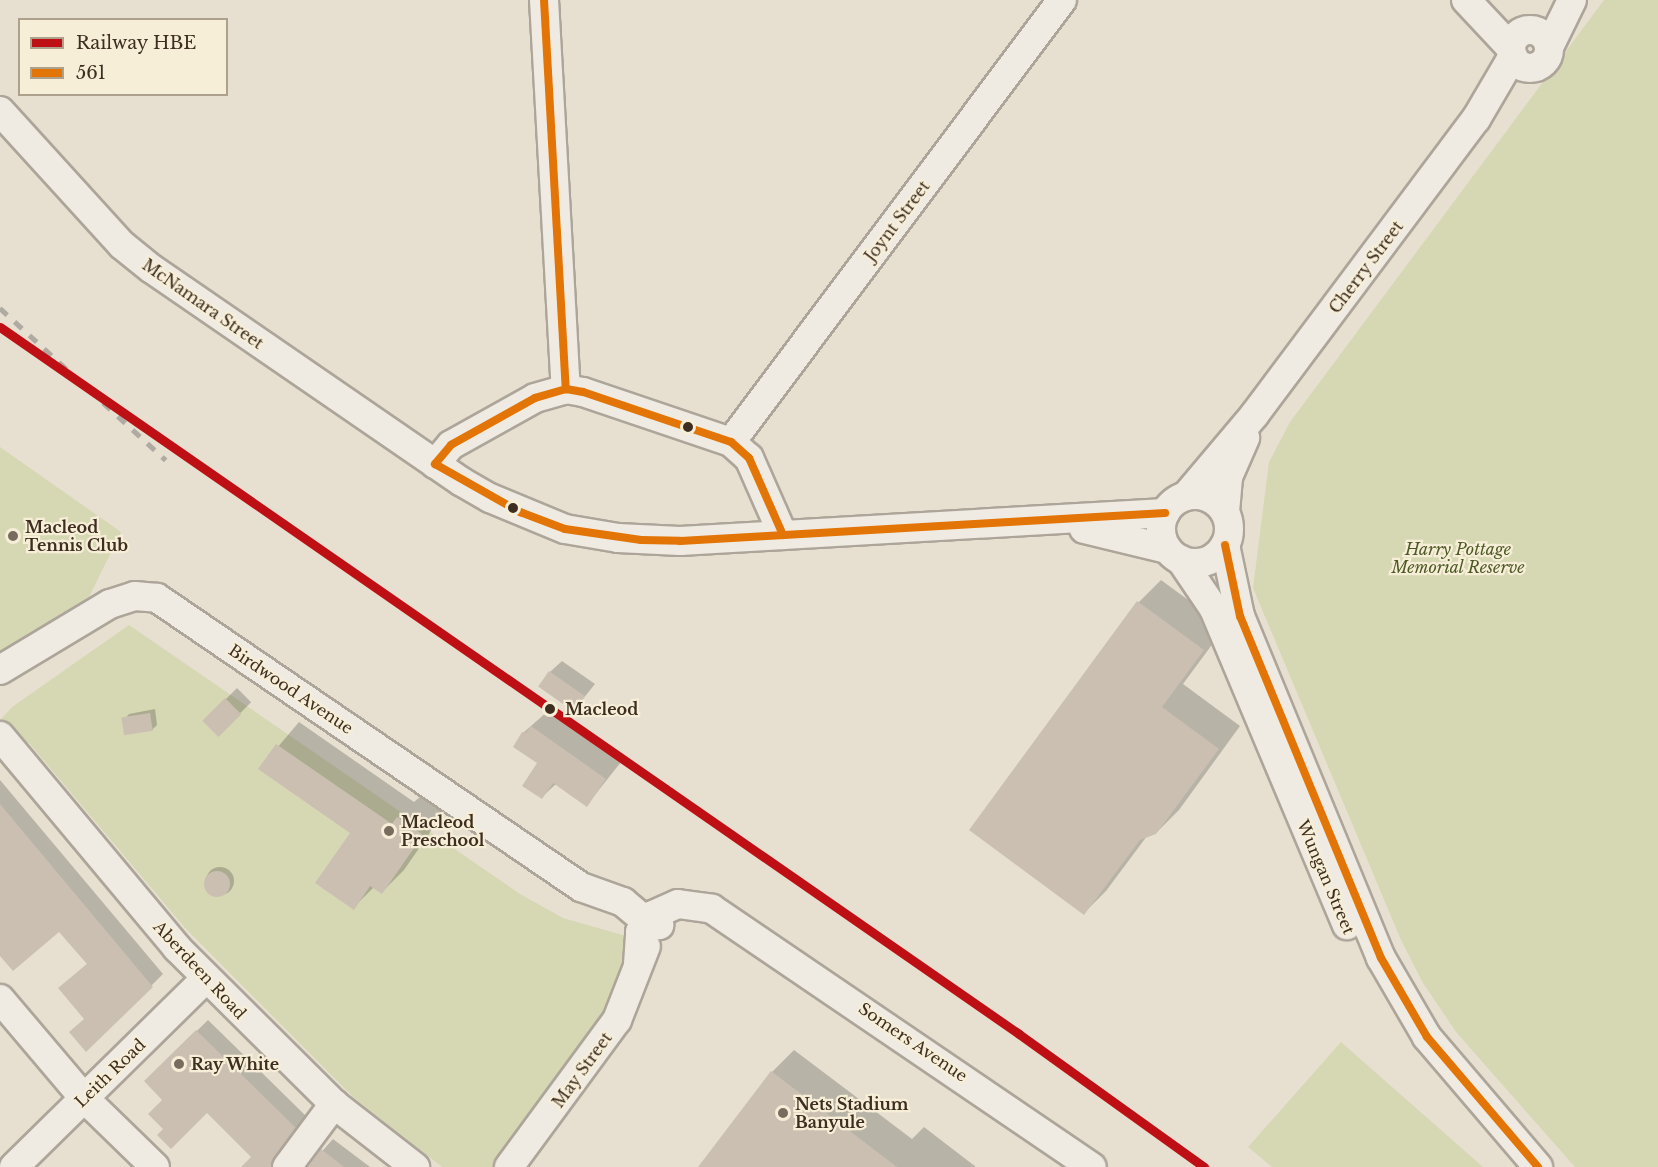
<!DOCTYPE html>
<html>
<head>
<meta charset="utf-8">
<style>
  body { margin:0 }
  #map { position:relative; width:1658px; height:1167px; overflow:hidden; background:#e7e0d1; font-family:"Libre Baskerville",serif }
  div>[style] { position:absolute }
  .green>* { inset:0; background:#d6d7b3 }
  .shadow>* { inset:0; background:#0003; transform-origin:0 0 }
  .round { border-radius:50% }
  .building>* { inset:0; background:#cbbfb2; transform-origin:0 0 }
  .roads { filter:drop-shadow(2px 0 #ada599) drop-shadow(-2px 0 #ada599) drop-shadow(0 2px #ada599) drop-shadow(0 -2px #ada599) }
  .minor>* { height:28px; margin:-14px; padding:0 14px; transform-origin:14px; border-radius:14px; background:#efebe3 }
  .minor>.ring { margin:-14px; padding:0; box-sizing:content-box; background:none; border:28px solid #efebe3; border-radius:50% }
  .rail>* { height:4.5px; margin-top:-2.25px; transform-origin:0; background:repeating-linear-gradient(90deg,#afaaa2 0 10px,transparent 0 20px) }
  .bus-1>* { height:8px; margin:-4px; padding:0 4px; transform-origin:4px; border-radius:4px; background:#e27505 }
  .rail-1>* { height:9px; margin:-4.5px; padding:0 4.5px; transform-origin:4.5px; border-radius:4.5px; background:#be1014 }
  .dots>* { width:16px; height:16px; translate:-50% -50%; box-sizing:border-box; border:3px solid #f7eed8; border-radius:50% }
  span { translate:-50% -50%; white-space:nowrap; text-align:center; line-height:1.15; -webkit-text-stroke:4.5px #f7eed8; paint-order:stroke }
  .street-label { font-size:16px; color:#3d2e20 }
  .poi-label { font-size:16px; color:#3d2e20; font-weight:700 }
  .left { translate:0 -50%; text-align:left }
  .park-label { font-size:16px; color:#4d5a26; font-style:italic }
  .stop-label { font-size:16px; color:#3d2e20; font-weight:700 }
  .legend { position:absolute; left:18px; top:18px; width:210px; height:78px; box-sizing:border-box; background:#f7eed8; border:2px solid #ada18e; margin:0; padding:8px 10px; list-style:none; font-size:18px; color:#3d2e20 }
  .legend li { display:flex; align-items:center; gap:12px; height:30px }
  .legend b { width:30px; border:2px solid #ada18e }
</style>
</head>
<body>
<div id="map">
  <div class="green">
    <div style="clip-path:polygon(1604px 0,1658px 0,1658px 1167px,1575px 1167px,1456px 1032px,1423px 983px,1401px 940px,1253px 588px,1269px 462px,1290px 422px)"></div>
    <div style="clip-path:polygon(0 447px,121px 532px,89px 597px,0 656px)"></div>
    <div style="clip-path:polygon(129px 625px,520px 894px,563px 918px,633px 938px,611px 1010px,496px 1167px,442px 1167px,353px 1097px,185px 928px,29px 743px,23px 748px,0 720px,12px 707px)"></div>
    <div style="clip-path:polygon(1341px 1042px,1483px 1167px,1272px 1167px,1248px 1147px)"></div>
  </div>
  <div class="shadow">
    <div style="clip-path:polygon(1161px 580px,1225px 627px,1183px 684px,1240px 726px,1179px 810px,1156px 833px,1147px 836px,1106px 891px,1084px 913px,1139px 602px)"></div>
    <div style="clip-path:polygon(562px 661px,595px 684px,574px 710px,550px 672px)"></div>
    <div style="left:237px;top:688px;width:20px;height:46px;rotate:45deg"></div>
    <div style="clip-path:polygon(155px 709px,157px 725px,152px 730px,124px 720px,129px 714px)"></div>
    <div style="clip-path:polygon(548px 711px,621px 762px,587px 805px,556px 784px,542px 797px,539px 762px,523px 733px)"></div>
    <div style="clip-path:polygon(299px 722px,414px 802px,421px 796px,444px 812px,404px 870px,382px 892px,374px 887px,353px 908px,352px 832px,260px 768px)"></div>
    <div style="clip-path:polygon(0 780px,163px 974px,87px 1050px,85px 1018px,60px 988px,88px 963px,59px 930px,0 932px)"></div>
    <div class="round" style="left:206px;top:867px;width:28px;height:28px"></div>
    <div style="clip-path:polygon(208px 1020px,306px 1116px,281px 1152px,287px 1167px,243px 1167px,253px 1157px,207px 1111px,165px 1129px,165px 1099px,146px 1081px)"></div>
    <div style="clip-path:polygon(794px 1050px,912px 1139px,924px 1127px,976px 1167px,700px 1167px,772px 1072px)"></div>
    <div style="clip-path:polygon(333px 1139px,370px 1167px,308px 1167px)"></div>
  </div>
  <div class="building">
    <div style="clip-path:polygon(1137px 601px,1204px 650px,1162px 707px,1219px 749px,1156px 834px,1140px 840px,1084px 915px,969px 830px)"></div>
    <div style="left:549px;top:671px;width:44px;height:19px;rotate:35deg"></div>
    <div style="left:225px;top:698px;width:23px;height:32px;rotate:45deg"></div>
    <div style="left:150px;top:713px;width:18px;height:29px;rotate:81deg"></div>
    <div style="clip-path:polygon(531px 726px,606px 779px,587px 807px,553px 783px,542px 799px,522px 786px,537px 763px,513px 747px,522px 732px,526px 733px)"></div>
    <div style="clip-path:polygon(276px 744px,392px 824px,397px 817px,423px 835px,382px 894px,370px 886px,354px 910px,315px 883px,350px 833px,258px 769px)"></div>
    <div style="clip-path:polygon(0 804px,153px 987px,86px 1052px,69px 1032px,84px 1019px,58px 988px,87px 964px,59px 932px,13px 971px,0 956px)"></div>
    <div class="round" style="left:204px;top:871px;width:26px;height:26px"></div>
    <div style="clip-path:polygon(196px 1030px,296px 1128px,271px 1167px,241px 1167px,251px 1157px,207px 1113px,171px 1149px,157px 1135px,163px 1129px,148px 1114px,162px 1100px,144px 1081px)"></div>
    <div style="clip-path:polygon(771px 1071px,897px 1167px,698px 1167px)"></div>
    <div style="clip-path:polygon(321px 1149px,344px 1167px,308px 1167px)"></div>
  </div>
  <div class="roads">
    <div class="minor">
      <div style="left:544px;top:0;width:390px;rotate:86.8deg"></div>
      <div style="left:1466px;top:0;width:66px;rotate:46.8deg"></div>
      <div class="ring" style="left:1511px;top:30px;width:10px;height:10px"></div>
      <div style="left:1549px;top:47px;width:52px;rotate:-63.9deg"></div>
      <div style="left:0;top:111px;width:181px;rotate:47.7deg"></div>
      <div style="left:122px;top:245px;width:38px;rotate:39deg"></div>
      <div style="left:152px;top:269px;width:376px;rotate:34.5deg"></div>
      <div style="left:462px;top:482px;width:32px;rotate:30deg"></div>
      <div style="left:490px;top:498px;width:81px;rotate:22.5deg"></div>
      <div style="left:565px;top:529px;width:54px;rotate:9.6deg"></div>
      <div style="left:618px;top:538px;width:62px;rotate:2.8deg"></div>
      <div style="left:680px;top:541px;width:486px;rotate:-3.3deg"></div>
      <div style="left:731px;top:442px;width:552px;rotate:-53.17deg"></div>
      <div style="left:435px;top:464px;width:25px;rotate:-50deg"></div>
      <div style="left:451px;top:445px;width:96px;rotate:-29.2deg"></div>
      <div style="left:535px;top:398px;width:32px;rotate:-16deg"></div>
      <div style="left:566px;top:389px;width:17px;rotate:10deg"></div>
      <div style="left:583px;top:392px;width:156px;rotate:18.7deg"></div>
      <div style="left:731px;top:442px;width:24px;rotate:42deg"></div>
      <div style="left:749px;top:458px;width:84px;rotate:66.2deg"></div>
      <div class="ring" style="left:1161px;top:495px;width:40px;height:40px"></div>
      <div style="left:1186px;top:496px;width:107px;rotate:-49.9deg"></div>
      <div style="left:1255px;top:414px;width:369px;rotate:-53.2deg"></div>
      <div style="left:1476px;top:119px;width:73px;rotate:-59.6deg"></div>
      <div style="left:1225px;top:512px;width:35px;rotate:-85deg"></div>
      <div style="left:1228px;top:477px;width:43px;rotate:-66.4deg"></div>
      <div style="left:1084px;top:529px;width:85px;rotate:13.5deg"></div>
      <div style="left:1225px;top:545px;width:73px;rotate:78.1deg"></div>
      <div style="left:1240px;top:616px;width:370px;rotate:67.6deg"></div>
      <div style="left:1381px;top:958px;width:91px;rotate:59.8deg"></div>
      <div style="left:1427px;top:1037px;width:171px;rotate:49.5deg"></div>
      <div style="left:1181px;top:560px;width:59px;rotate:56deg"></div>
      <div style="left:1214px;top:609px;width:343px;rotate:67.2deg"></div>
      <div style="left:0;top:670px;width:128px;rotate:-31deg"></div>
      <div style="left:110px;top:604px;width:26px;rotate:-18deg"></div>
      <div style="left:135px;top:596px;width:22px;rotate:5deg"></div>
      <div style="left:157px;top:598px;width:513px;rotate:34.28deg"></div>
      <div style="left:581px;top:887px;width:45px;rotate:19.7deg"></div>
      <div style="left:623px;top:902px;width:30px;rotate:40deg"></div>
      <div style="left:646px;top:921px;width:14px;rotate:17deg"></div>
      <div style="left:0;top:736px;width:276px;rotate:50.1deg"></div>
      <div style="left:177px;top:948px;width:221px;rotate:44.8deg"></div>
      <div style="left:334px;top:1104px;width:103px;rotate:37.9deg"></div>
      <div style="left:638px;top:964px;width:32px;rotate:-86deg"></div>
      <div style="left:640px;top:932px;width:21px;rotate:-53deg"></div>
      <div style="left:653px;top:915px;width:27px;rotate:-24deg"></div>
      <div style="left:678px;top:904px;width:34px;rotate:8deg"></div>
      <div style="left:712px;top:909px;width:459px;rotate:34.2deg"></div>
      <div style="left:0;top:999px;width:130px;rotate:49.7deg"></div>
      <div style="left:84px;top:1098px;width:99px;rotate:44.2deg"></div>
      <div style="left:14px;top:1167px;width:269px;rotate:-44.5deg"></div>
      <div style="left:287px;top:1167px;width:79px;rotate:-53.3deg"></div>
      <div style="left:509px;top:1167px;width:182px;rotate:-53.7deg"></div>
      <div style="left:617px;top:1020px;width:79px;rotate:-68.6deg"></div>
    </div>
  </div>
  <div class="rail">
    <div style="left:0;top:308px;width:225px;rotate:42.5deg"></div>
  </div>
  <div class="bus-1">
    <div style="left:544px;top:0;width:390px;rotate:86.8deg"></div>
    <div style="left:783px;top:535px;width:84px;rotate:-113.8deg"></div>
    <div style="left:749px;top:458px;width:24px;rotate:-138deg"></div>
    <div style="left:731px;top:442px;width:156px;rotate:-161.3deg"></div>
    <div style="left:583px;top:392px;width:17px;rotate:-170deg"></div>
    <div style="left:566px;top:389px;width:32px;rotate:164deg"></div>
    <div style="left:535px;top:398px;width:96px;rotate:150.8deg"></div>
    <div style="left:451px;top:445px;width:25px;rotate:130deg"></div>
    <div style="left:435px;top:464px;width:98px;rotate:29.5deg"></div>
    <div style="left:520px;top:512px;width:48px;rotate:20.7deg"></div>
    <div style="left:565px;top:529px;width:77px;rotate:8.2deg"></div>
    <div style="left:641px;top:540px;width:39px;rotate:1deg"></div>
    <div style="left:680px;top:541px;width:486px;rotate:-3.3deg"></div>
    <div style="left:1225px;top:545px;width:73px;rotate:78.1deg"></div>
    <div style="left:1240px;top:616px;width:370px;rotate:67.6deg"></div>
    <div style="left:1381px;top:958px;width:91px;rotate:59.8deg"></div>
    <div style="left:1427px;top:1037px;width:171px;rotate:49.5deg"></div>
  </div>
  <div class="rail-1">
    <div style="left:0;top:327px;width:1240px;rotate:34.75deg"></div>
    <div style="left:1019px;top:1034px;width:228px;rotate:35.7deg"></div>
  </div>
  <div class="dots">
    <div style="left:688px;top:427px;background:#3d2e20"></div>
    <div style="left:513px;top:508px;background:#3d2e20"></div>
    <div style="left:13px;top:536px;background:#786c5e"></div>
    <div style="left:550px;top:709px;background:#3d2e20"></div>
    <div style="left:389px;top:831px;background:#786c5e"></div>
    <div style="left:179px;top:1064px;background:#786c5e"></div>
    <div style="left:783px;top:1113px;background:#786c5e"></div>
  </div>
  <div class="street-label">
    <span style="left:897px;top:221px;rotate:-53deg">Joynt Street</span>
    <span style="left:1366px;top:267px;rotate:-53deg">Cherry Street</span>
    <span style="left:203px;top:304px;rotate:35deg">McNamara Street</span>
    <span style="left:291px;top:689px;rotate:34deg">Birdwood Avenue</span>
    <span style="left:1326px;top:877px;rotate:67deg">Wungan Street</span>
    <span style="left:200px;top:970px;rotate:47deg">Aberdeen Road</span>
    <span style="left:913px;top:1042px;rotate:34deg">Somers Avenue</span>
    <span style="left:582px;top:1070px;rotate:-54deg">May Street</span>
    <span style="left:110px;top:1073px;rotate:-44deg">Leith Road</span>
  </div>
  <div class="poi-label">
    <span class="left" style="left:25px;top:536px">Macleod<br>Tennis Club</span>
    <span class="left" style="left:401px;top:831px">Macleod<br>Preschool</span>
    <span class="left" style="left:191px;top:1064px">Ray White</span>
    <span class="left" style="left:795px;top:1113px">Nets Stadium<br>Banyule</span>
  </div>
  <div class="park-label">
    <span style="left:1458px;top:558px">Harry Pottage<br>Memorial Reserve</span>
  </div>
  <div class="stop-label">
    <span class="left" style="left:565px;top:709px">Macleod</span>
  </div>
  <ul class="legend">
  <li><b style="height:8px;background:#be1014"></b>Railway HBE</li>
  <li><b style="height:8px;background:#e27505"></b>561</li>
  </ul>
</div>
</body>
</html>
